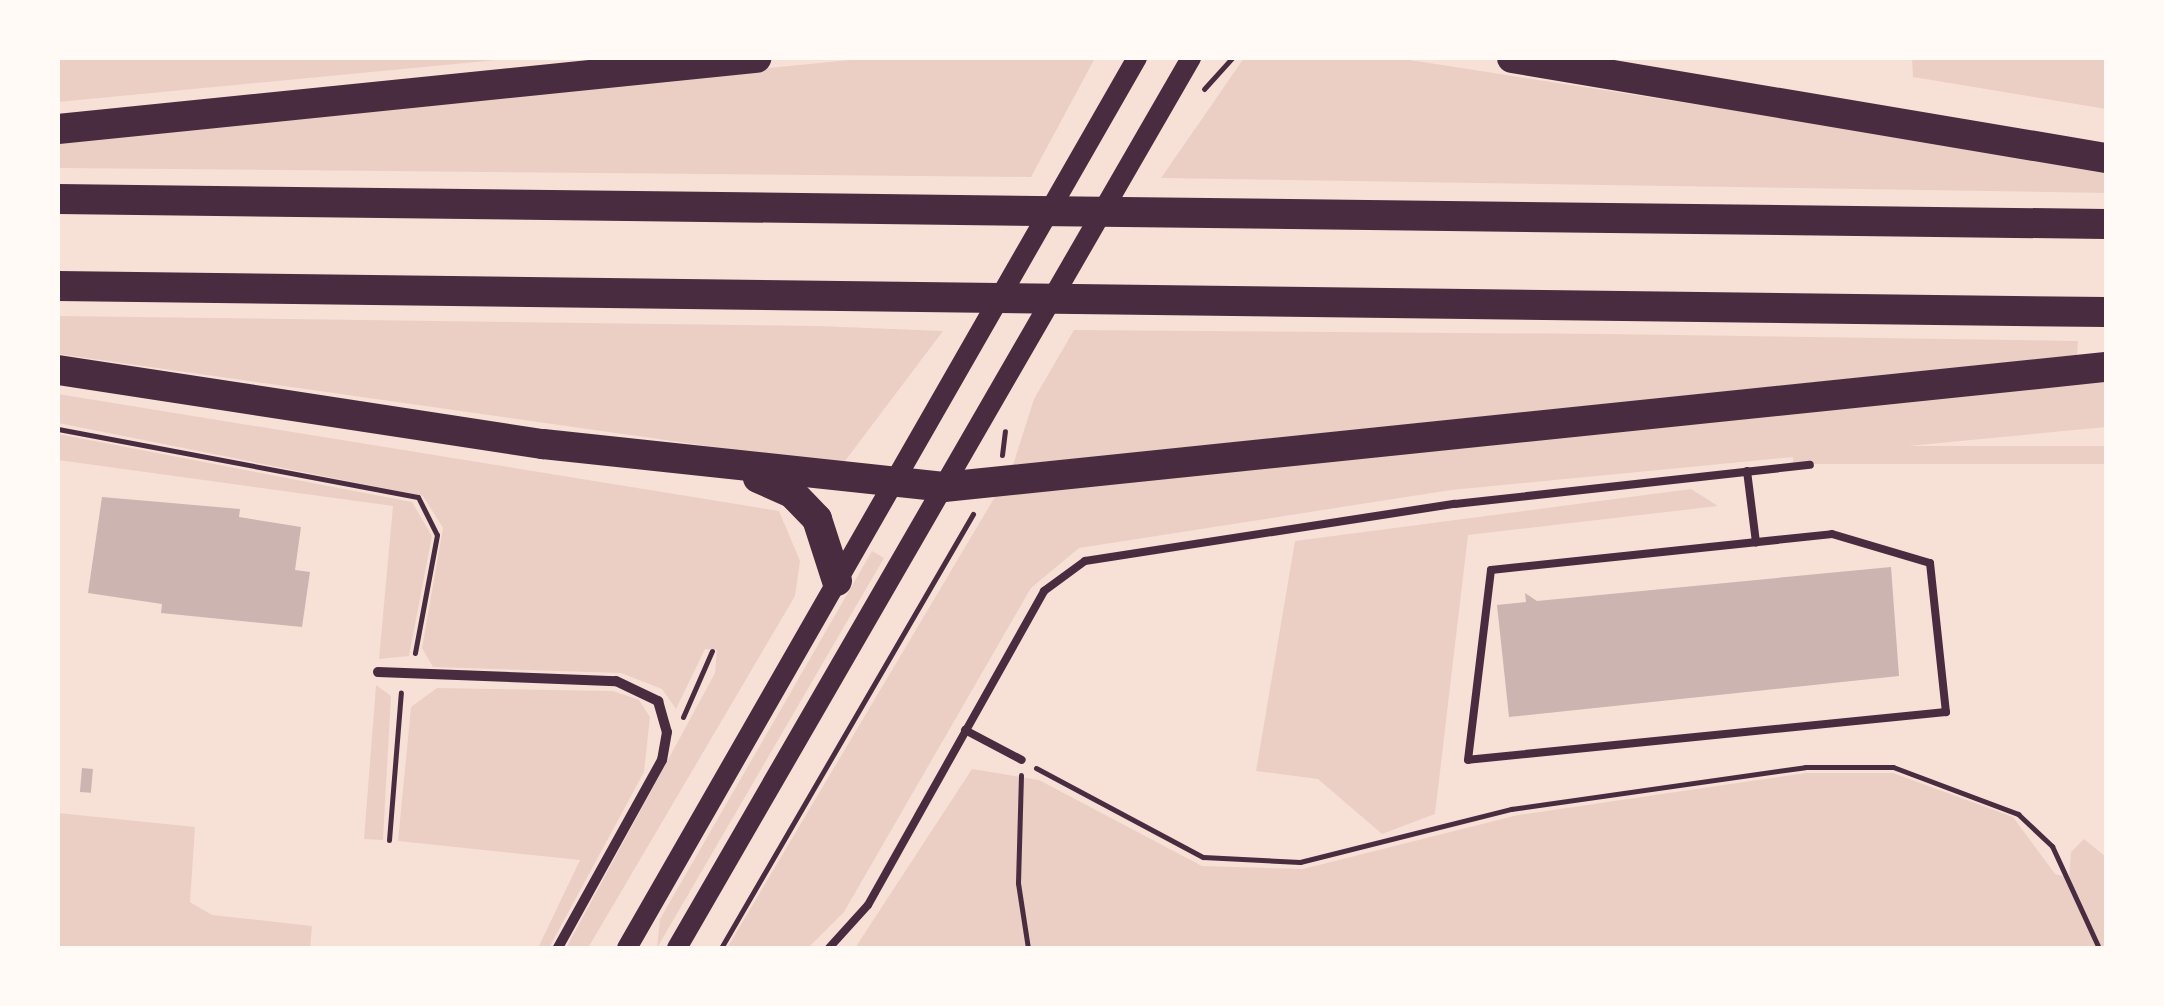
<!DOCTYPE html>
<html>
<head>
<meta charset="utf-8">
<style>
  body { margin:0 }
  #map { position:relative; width:2164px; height:1006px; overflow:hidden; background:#f7e1d7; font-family:Commissioner,sans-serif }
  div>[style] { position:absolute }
  .green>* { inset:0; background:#ebcfc5; transform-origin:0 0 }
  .building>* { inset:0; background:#ccb4b1; transform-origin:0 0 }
  .path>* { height:5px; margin:-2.5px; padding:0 2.5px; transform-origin:2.5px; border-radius:2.5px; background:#4a2c40 }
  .service>* { height:8px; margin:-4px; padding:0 4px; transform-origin:4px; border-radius:4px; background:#4a2c40 }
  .minor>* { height:10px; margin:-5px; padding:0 5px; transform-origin:5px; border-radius:5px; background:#4a2c40 }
  .secondary>* { height:20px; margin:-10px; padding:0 10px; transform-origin:10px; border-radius:10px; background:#4a2c40 }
  .motorway>* { height:30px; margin:-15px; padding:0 15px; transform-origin:15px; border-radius:15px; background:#4a2c40 }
  span { translate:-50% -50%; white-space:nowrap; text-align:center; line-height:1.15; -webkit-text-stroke:10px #fffaf5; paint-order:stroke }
  .frame { position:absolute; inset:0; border:60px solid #fffaf5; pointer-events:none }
</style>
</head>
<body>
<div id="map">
  <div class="green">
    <div style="clip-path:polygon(58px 58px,517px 58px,58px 102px)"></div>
    <div style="clip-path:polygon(869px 58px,1095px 58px,1031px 177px,58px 168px,58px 140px)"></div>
    <div style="clip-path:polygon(1244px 58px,1397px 58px,2106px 168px,2106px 193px,1161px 178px)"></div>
    <div style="clip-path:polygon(1912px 58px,2106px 58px,2106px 109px,1913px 77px)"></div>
    <div style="clip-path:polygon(58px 316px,818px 326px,943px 331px,842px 465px,58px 354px)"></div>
    <div style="clip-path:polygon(1074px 330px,1608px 334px,2078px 341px,2077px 355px,1013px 465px,1034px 399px)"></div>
    <div style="clip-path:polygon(2106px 381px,2106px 427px,1451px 490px,1079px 548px,1031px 588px,844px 912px,808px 948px,727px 948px,996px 495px)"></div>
    <div style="clip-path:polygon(58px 394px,779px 511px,800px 561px,795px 596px,588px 948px,566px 948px,715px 673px,717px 650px,705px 649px,676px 709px,662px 689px,621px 673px,433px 667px,422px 648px,443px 528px,423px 496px,58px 423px)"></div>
    <div style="clip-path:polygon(58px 434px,412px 502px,432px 536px,409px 656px,379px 659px,393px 506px,58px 460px)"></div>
    <div style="left:2106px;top:446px;width:18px;height:313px;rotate:90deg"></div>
    <div style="clip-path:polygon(1691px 489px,1718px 506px,1468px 535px,1435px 814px,1382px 834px,1318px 779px,1256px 771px,1295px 541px)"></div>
    <div style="clip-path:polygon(872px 551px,884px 558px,657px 948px,660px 919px)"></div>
    <div style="clip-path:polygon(376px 685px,391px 696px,383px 840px,364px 839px)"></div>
    <div style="clip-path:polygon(437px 688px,613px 691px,639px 700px,650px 717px,644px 772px,549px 948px,538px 948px,580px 860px,398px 841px,411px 707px)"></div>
    <div style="clip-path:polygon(972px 769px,1039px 780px,1202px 866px,1303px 869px,1518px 815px,1806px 773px,1893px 773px,2013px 817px,2055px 874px,2069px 878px,2071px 852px,2084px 839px,2106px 857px,2106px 948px,855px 948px)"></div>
    <div style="clip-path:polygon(58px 813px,195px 827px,190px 902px,212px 915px,312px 926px,310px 948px,58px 948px)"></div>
  </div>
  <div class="building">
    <div style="clip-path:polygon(102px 497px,240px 509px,239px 517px,301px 527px,295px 570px,310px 572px,302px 627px,161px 613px,162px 604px,88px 593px)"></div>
    <div style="clip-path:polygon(1891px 567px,1899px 676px,1509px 717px,1497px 605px,1526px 602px,1525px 593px,1537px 601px)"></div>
    <div style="left:82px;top:768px;width:11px;height:24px;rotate:5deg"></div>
  </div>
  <div class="path">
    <div style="left:1204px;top:89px;width:42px;rotate:-47.9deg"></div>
    <div style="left:58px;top:429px;width:366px;rotate:10.7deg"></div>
    <div style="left:418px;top:497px;width:42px;rotate:63.4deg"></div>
    <div style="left:437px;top:535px;width:120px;rotate:100.6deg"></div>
    <div style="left:1002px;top:455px;width:24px;rotate:-83deg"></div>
    <div style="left:683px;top:717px;width:72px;rotate:-66.3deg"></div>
    <div style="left:1036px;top:768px;width:189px;rotate:28.1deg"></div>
    <div style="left:1203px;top:857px;width:97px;rotate:3deg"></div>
    <div style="left:1300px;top:862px;width:218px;rotate:-14.1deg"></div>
    <div style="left:1511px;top:809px;width:297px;rotate:-8.1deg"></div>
    <div style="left:1805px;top:767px;width:88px"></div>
    <div style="left:1893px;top:767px;width:134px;rotate:20.6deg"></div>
    <div style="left:2018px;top:814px;width:47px;rotate:43.3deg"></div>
    <div style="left:2052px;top:846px;width:112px;rotate:65.3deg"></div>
    <div style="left:1021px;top:775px;width:108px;rotate:91.6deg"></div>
    <div style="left:1018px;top:883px;width:66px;rotate:81.3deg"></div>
    <div style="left:389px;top:840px;width:148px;rotate:-85.4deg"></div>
    <div style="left:721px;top:948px;width:502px;rotate:-59.86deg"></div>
  </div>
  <div class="service">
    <div style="left:1747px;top:471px;width:72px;rotate:82.8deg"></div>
    <div style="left:1832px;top:534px;width:102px;rotate:16.5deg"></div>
    <div style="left:1930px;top:563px;width:150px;rotate:83.9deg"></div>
    <div style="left:1946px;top:712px;width:480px;rotate:174.3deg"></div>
    <div style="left:1468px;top:760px;width:191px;rotate:-83.1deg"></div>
    <div style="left:1491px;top:570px;width:343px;rotate:-6deg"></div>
    <div style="left:965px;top:730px;width:64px;rotate:27.8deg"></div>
    <div style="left:829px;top:948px;width:58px;rotate:-47.8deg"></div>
    <div style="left:868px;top:905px;width:360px;rotate:-60.7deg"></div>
    <div style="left:1044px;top:591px;width:51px;rotate:-36.2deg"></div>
    <div style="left:1085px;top:561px;width:374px;rotate:-8.8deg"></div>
    <div style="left:1455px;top:504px;width:357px;rotate:-6.3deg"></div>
  </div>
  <div class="minor">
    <div style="left:378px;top:672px;width:238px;rotate:2.2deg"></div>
    <div style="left:616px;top:681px;width:47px;rotate:25.5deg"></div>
    <div style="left:658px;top:701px;width:32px;rotate:74deg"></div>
    <div style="left:667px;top:732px;width:28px;rotate:100deg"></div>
    <div style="left:662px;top:760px;width:215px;rotate:119deg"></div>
  </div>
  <div class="secondary">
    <div style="left:627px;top:948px;width:1026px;rotate:-60.19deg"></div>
    <div style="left:677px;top:948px;width:1028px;rotate:-59.99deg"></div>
  </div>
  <div class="motorway">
    <div style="left:1512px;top:58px;width:602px;rotate:9.56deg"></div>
    <div style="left:58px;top:129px;width:702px;rotate:-5.81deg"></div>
    <div style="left:58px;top:199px;width:2048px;rotate:0.7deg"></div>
    <div style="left:58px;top:286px;width:2048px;rotate:0.73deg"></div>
    <div style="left:58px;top:370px;width:491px;rotate:8.7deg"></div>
    <div style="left:543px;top:444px;width:403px;rotate:6.1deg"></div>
    <div style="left:944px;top:487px;width:1168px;rotate:-5.9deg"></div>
    <div style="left:758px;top:478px;width:37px;rotate:24deg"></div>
    <div style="left:792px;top:493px;width:36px;rotate:46deg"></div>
    <div style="left:817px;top:519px;width:65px;rotate:72.1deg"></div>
  </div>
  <div class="frame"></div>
</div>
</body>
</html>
